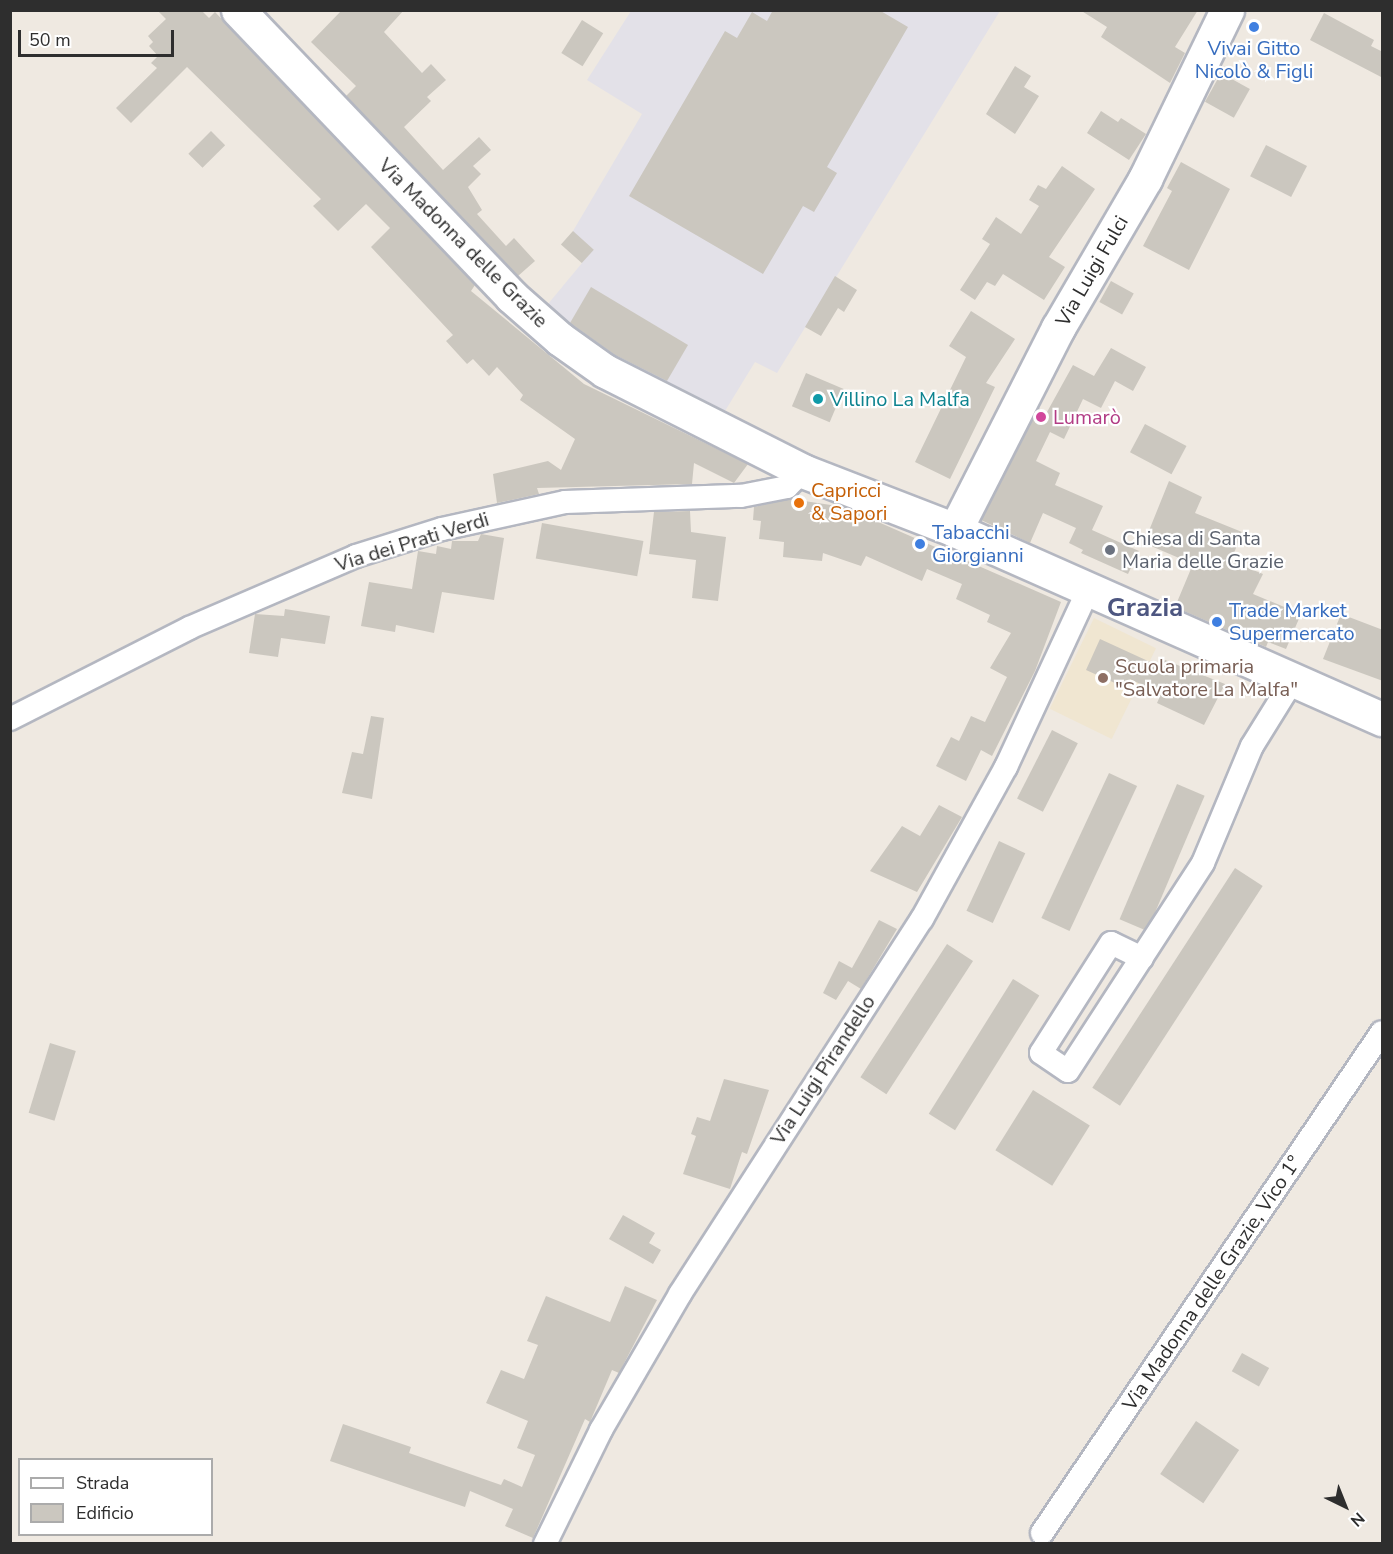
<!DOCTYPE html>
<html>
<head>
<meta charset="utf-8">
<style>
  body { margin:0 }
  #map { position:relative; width:1393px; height:1554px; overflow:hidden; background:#efe9e1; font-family:"Nunito Sans",sans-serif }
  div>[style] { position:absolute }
  .industrial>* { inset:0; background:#e3e1e8 }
  .education>* { inset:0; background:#f0e6d1; transform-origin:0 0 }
  .building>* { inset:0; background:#cbc7bf; transform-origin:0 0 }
  .roads { filter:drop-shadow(2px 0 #b4b7c1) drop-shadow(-2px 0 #b4b7c1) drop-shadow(0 2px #b4b7c1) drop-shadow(0 -2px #b4b7c1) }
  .street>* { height:22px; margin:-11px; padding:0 11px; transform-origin:11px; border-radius:11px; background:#fff }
  .secondary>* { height:33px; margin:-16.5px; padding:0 16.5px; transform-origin:16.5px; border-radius:16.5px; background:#fff }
  .dots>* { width:16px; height:16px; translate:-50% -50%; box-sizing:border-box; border:3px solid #fff; border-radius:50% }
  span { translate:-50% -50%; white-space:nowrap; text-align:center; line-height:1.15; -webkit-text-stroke:4.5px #fff; paint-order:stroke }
  .shop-label { font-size:20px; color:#366cbe }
  .left { translate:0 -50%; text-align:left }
  .street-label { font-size:20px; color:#2e2e2e }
  .culture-label { font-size:20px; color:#0d838f }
  .hotel-label { font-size:20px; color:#b23c85 }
  .food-label { font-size:20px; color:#c56008 }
  .worship-label { font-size:20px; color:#5b616d }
  .education-label { font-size:20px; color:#785e54 }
  .district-label { font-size:26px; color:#4d5680; font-weight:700 }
  .frame { position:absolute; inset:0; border:12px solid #2e2e2e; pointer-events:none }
  .legend { position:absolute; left:18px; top:1458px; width:195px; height:78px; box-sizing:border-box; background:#fff; border:2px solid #ababab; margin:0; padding:8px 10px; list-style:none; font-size:18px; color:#2e2e2e }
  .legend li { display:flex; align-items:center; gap:12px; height:30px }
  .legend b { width:30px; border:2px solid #ababab }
  .north { position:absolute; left:1315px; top:1476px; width:60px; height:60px; -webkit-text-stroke:4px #fff; paint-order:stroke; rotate:137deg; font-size:16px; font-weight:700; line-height:24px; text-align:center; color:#2e2e2e }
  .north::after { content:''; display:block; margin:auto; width:21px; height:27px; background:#2e2e2e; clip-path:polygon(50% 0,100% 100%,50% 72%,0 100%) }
  .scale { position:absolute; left:18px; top:30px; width:156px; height:27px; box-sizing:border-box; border:3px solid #2e2e2e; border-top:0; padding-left:8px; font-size:18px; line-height:21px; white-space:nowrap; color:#2e2e2e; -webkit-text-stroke:4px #fff; paint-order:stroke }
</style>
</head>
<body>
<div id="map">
  <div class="industrial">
    <div style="clip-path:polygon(631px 11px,1000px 11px,777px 373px,755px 362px,725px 411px,714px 413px,566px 330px,543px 310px,582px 263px,573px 231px,642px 114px,587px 80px)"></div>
  </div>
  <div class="education">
    <div style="left:1094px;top:618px;width:69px;height:101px;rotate:26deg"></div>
  </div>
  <div class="building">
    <div style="clip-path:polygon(157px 10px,201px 10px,209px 18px,215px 12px,475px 285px,471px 291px,584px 384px,748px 464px,734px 483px,694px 463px,692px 484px,537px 488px,539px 494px,497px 503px,493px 474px,548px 461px,561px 470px,575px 439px,520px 400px,523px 395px,497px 367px,489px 376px,473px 359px,467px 364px,446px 341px,453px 335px,371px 247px,390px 228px,366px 204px,338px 231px,313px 206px,321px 199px,187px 67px,131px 123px,116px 108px,157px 68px,151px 63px,158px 56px,149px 46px,153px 42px,148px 36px,166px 19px)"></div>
    <div style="clip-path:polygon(342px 10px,404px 10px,384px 32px,422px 73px,431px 64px,446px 80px,427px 97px,431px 101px,404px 127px,443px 170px,479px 137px,491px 150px,473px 166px,481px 174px,468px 187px,482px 210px,477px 214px,506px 246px,514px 238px,535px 261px,518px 276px,346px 96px,356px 86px,311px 42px)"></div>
    <div style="clip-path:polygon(773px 10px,879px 10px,908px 27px,827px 167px,837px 173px,814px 212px,803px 206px,763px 274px,629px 196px,725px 31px,737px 38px,752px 12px,767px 21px)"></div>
    <div style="clip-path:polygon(1080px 10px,1198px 10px,1175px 47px,1185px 53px,1170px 83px,1101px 37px,1107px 27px)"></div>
    <div style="clip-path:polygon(1324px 13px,1374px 40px,1371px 46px,1383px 52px,1383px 78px,1310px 40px)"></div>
    <div style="left:582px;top:20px;width:25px;height:39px;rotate:32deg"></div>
    <div style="clip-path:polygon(1015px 66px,1031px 76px,1024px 87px,1039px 96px,1015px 134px,986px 114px)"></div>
    <div style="left:1221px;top:73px;width:33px;height:33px;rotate:29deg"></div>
    <div style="clip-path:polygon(1101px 111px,1118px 122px,1121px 118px,1146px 134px,1129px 160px,1087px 133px)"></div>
    <div style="left:211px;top:131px;width:20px;height:32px;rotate:45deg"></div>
    <div style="left:1266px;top:145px;width:46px;height:35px;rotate:27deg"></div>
    <div style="clip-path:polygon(1181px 162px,1230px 189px,1189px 270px,1143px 246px,1172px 191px,1167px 188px)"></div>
    <div style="clip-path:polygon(1062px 166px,1095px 189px,1049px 257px,1065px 267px,1044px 300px,1003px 274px,995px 286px,987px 282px,975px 300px,960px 290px,990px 244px,982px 239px,996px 217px,1021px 234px,1039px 206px,1029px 200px,1038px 185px,1046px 189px)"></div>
    <div style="left:573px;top:231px;width:28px;height:18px;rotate:42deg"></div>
    <div style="clip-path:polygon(835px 276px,857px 290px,844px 312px,838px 308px,821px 336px,805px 327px)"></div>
    <div style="left:1111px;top:281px;width:26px;height:24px;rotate:29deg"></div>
    <div style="clip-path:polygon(591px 287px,688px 345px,667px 381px,615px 355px,570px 323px)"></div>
    <div style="clip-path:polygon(971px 311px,1015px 339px,986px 383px,995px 387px,950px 479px,915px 462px,966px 357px,949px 346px)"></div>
    <div style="clip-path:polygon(1111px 348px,1146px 367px,1133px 391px,1115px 381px,1101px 408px,1083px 399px,1064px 439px,1050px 432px,1036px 461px,1060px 473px,1055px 485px,1103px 506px,1092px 530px,1139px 551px,1128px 574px,1081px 553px,1083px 550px,1069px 543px,1076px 528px,1043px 513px,1030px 543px,981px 520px,1038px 408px,1047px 412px,1073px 365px,1094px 376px)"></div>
    <div style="left:806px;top:373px;width:41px;height:36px;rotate:23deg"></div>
    <div style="left:1145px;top:424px;width:47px;height:32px;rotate:28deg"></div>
    <div style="clip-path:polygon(1169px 481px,1202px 497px,1195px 513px,1242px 532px,1231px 561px,1263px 574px,1253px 594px,1301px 614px,1286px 649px,1268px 642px,1266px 647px,1175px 607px,1193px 564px,1144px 543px)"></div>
    <div style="clip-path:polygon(791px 499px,844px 507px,1061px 602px,1035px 671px,992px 756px,981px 750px,966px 781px,936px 766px,951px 737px,959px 741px,971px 716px,985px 722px,1007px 677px,990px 668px,1011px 633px,987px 622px,990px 615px,956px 599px,962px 584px,927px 569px,922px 581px,866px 556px,861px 566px,823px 553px,822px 561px,783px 557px,784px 542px,759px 539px,761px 521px,753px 520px,754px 507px)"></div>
    <div style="clip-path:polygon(690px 511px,691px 532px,726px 537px,718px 601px,692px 598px,696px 560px,649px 554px,654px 512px)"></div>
    <div style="left:542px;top:523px;width:103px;height:36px;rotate:10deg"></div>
    <div style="clip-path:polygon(481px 534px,504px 538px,494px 600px,442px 592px,434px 633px,396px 625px,395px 632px,361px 626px,369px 582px,412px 589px,418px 551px,436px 554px,437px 546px,451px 549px,452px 541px,478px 541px)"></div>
    <div style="clip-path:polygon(285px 609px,330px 616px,325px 644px,281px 638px,278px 657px,249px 653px,255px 614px,284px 616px)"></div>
    <div style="clip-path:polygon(1341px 614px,1383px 630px,1383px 681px,1323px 659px)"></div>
    <div style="clip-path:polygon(1100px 639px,1161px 667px,1165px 660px,1225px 684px,1204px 725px,1157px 703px,1161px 694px,1130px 679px,1126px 688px,1086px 670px)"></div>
    <div style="clip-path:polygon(371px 716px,384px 718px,372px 799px,342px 793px,352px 752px,363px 754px)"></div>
    <div style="left:1052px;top:730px;width:29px;height:77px;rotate:27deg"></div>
    <div style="left:1109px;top:773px;width:31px;height:160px;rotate:25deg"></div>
    <div style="left:1177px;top:784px;width:30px;height:147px;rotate:23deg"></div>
    <div style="clip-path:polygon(939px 805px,962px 817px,917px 892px,870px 871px,902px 826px,920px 836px)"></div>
    <div style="left:999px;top:841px;width:29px;height:77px;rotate:25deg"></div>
    <div style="left:1235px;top:868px;width:33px;height:262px;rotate:33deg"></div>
    <div style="clip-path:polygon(879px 920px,897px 929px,861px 989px,848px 981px,836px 1000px,823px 993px,839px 961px,852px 968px)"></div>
    <div style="left:947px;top:944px;width:31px;height:159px;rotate:33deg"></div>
    <div style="left:1013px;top:979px;width:31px;height:159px;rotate:32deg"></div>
    <div style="left:50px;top:1043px;width:27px;height:73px;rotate:17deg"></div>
    <div style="clip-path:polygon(724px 1079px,769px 1090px,747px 1154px,742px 1152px,730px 1189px,683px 1174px,696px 1136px,691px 1134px,697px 1117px,710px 1121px)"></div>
    <div style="left:1033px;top:1090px;width:67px;height:71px;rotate:32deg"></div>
    <div style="clip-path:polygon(623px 1215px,655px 1233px,649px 1243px,661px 1250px,653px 1264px,609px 1239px)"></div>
    <div style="clip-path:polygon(625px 1286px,657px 1300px,619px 1373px,612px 1370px,590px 1422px,585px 1419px,533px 1538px,505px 1526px,513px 1509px,470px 1491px,465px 1507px,330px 1461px,343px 1424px,411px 1447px,409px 1453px,501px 1485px,504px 1479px,522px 1487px,535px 1455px,517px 1448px,528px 1421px,486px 1403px,501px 1370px,524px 1379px,538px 1345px,527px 1341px,546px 1296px,610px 1322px)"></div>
    <div style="left:1242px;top:1353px;width:31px;height:21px;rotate:29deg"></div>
    <div style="left:1196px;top:1421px;width:52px;height:64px;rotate:34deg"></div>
  </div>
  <div class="roads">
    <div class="street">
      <div style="left:10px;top:719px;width:201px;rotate:-26.9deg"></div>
      <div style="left:189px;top:628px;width:182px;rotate:-23.3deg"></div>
      <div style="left:356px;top:556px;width:90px;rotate:-17.4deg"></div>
      <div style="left:442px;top:529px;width:126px;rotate:-12.4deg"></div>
      <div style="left:565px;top:502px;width:176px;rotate:-2deg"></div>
      <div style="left:741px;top:496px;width:47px;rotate:-11.1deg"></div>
      <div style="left:787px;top:487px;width:23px;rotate:-45deg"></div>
      <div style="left:1142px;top:958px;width:34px;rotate:-154deg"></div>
      <div style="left:1111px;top:943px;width:130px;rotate:122.5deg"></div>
      <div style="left:1041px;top:1053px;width:32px;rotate:34deg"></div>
      <div style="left:1068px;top:1071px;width:248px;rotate:-57deg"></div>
      <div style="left:1203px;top:863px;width:127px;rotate:-67.3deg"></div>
      <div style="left:1252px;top:746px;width:78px;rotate:-58.2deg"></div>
      <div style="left:1042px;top:1533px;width:605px;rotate:-55.84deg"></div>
      <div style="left:545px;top:1544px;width:127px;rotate:-63.8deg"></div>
      <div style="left:601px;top:1430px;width:157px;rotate:-59.8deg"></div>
      <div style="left:680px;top:1294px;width:446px;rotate:-57.2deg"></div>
      <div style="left:922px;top:919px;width:174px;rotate:-61.1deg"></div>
      <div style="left:1006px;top:767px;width:195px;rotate:-65.1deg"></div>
    </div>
    <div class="secondary">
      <div style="left:238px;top:10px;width:395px;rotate:46.3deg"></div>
      <div style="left:511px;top:296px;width:65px;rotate:41.3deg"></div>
      <div style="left:560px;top:339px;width:55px;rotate:35.4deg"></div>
      <div style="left:605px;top:371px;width:222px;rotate:26.8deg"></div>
      <div style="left:803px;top:471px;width:163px;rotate:21.2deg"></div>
      <div style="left:955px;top:530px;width:467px;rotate:23.9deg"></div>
      <div style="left:955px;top:530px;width:227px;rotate:-63deg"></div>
      <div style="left:1058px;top:328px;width:173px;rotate:-59.7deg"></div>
      <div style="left:1145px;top:179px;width:188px;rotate:-64.1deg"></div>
    </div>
  </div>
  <div class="dots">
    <div style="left:1254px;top:27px;background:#3f7fe0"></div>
    <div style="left:818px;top:399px;background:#0f9aa8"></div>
    <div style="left:1041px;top:417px;background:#d1479c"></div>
    <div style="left:799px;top:503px;background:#e8710a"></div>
    <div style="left:920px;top:544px;background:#3f7fe0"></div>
    <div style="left:1110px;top:550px;background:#6b7280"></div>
    <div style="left:1217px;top:622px;background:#3f7fe0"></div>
    <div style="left:1103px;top:678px;background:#8d6e63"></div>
  </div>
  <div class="shop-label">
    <span style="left:1254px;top:60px">Vivai Gitto<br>Nicolò &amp; Figli</span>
    <span class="left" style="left:932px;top:544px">Tabacchi<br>Giorgianni</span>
    <span class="left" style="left:1229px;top:622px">Trade Market<br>Supermercato</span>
  </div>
  <div class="street-label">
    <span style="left:463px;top:243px;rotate:45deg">Via Madonna delle Grazie</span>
    <span style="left:1092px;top:271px;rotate:-60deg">Via Luigi Fulci</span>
    <span style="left:412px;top:542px;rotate:-17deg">Via dei Prati Verdi</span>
    <span style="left:823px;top:1070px;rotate:-57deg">Via Luigi Pirandello</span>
    <span style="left:1212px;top:1283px;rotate:-56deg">Via Madonna delle Grazie, Vico 1°</span>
  </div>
  <div class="culture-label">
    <span class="left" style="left:830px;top:399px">Villino La Malfa</span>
  </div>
  <div class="hotel-label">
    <span class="left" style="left:1053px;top:417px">Lumarò</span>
  </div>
  <div class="food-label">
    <span class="left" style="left:811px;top:502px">Capricci<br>&amp; Sapori</span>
  </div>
  <div class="worship-label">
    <span class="left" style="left:1122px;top:550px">Chiesa di Santa<br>Maria delle Grazie</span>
  </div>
  <div class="education-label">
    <span class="left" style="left:1115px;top:678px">Scuola primaria<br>"Salvatore La Malfa"</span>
  </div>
  <div class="district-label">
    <span style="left:1145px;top:608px">Grazia</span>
  </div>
  <div class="frame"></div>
  <ul class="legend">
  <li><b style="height:8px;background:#fff"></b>Strada</li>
  <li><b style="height:16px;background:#cbc7bf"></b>Edificio</li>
  </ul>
  <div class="north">N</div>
  <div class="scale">50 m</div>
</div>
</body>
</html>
